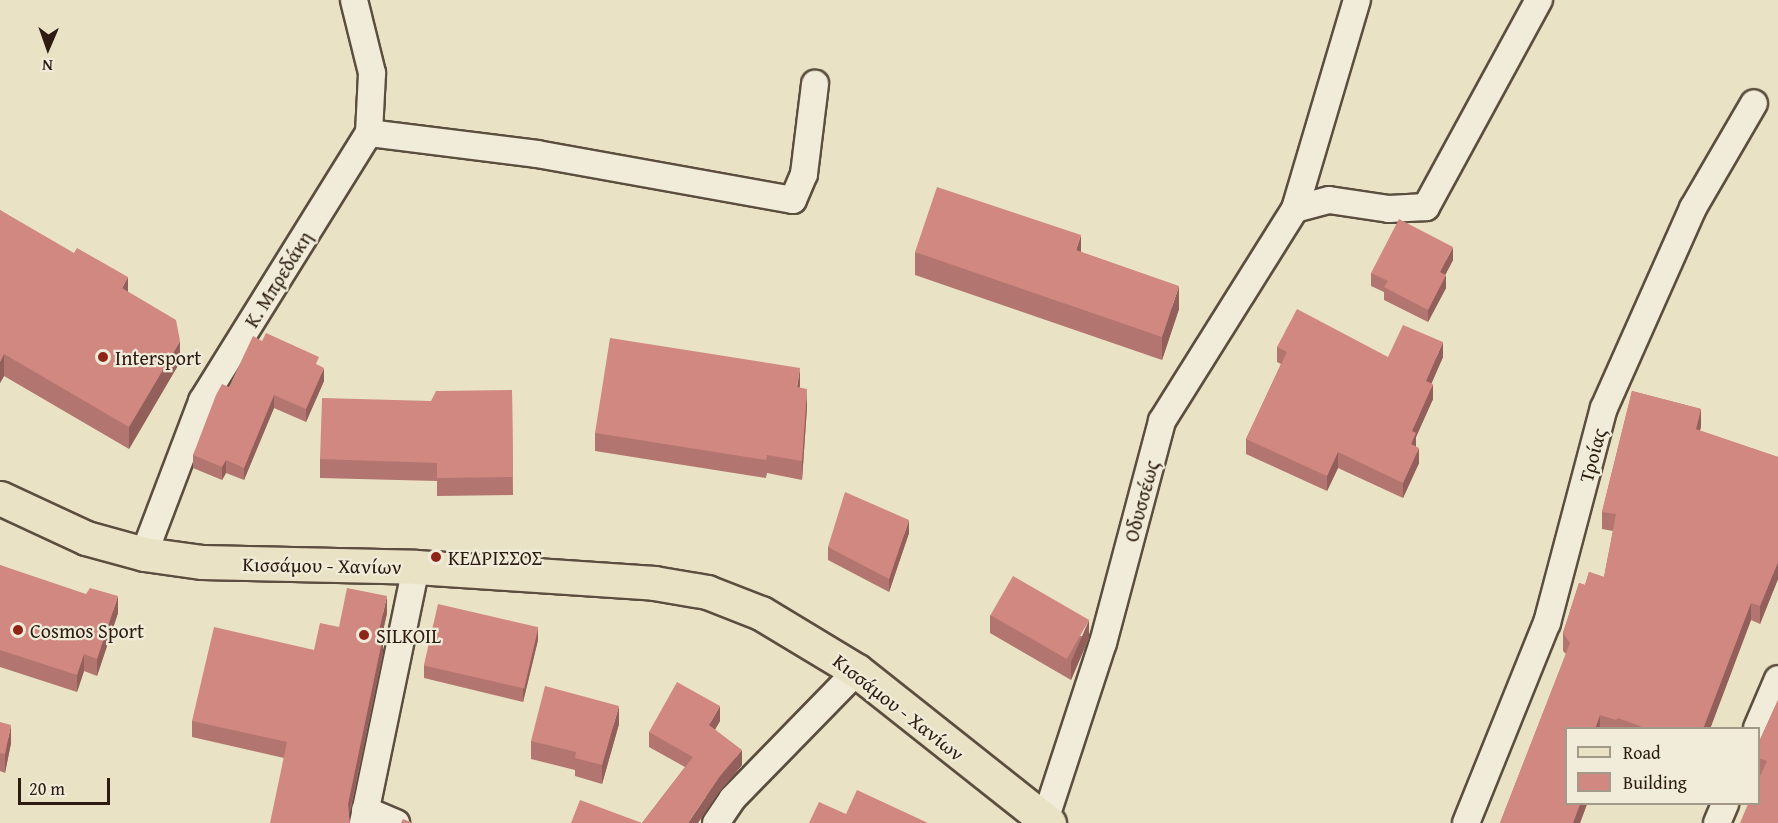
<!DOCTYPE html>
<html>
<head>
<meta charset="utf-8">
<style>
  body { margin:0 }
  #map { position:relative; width:1778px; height:823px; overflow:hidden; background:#eae2c5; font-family:"Gentium Book Plus",serif }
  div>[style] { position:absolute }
  .roads { filter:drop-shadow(2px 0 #5c4e3f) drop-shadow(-2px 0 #5c4e3f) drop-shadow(0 2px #5c4e3f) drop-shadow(0 -2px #5c4e3f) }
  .minor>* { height:26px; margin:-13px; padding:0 13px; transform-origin:13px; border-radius:13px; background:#f1ecd9 }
  .primary>* { height:33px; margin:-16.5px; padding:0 16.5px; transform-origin:16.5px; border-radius:16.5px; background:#eae2c5 }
  .wall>* { inset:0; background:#b3756f }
  .shaded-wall>* { inset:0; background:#925f5a }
  .building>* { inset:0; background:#d08881; transform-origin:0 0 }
  .dots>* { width:16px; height:16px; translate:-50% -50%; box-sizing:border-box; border:3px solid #f1ecd9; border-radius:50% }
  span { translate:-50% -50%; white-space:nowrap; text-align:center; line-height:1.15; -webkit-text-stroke:4.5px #f1ecd9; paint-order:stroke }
  .street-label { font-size:20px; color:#2d1c12 }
  .poi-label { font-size:20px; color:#2d1c12 }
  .left { translate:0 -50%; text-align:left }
  .legend { position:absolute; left:1565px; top:727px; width:195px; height:78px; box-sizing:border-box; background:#f1ecd9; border:2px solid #a39989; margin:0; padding:8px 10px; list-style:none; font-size:18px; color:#2d1c12 }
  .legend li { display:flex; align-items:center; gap:12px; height:30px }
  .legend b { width:30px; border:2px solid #a39989 }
  .north { position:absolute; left:18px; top:18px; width:60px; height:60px; -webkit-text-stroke:4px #f1ecd9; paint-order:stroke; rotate:182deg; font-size:16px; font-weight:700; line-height:24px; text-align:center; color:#2d1c12 }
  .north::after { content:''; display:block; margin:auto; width:21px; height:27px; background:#2d1c12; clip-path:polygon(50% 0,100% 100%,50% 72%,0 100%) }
  .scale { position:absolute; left:18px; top:778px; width:92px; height:27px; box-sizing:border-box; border:3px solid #2d1c12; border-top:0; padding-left:8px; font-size:18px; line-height:21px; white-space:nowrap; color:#2d1c12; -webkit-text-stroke:4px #f1ecd9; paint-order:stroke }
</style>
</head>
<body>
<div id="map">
  <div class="roads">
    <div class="minor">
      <div style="left:369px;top:133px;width:169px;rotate:7.1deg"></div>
      <div style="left:537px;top:154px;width:260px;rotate:10.2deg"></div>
      <div style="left:793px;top:200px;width:28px;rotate:-67deg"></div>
      <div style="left:804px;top:174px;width:91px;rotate:-83deg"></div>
      <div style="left:1295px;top:209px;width:35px;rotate:-15deg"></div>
      <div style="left:1329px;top:200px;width:61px;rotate:8.5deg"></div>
      <div style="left:1389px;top:209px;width:37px;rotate:-3deg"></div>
      <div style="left:1426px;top:207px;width:236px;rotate:-61.4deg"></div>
      <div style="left:144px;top:554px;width:164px;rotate:-69.2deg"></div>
      <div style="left:202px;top:401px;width:316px;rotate:-58.1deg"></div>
      <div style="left:369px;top:133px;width:60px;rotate:-87.1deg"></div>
      <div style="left:372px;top:73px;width:75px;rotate:-103.9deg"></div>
      <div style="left:1757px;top:728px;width:53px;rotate:-66.8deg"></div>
      <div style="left:365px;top:810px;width:34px;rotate:23deg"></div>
      <div style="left:1045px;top:820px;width:186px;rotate:-71.9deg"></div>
      <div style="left:1103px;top:643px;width:230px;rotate:-75.1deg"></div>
      <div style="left:1162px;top:421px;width:250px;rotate:-57.9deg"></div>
      <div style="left:1295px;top:209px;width:218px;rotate:-73.5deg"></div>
      <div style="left:363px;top:823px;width:261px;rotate:-78.3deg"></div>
      <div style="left:716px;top:823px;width:29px;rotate:-56deg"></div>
      <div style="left:732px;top:799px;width:179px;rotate:-45.7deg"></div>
      <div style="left:1466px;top:823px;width:216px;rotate:-68deg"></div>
      <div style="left:1547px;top:623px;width:222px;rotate:-75.2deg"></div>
      <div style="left:1604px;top:408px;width:219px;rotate:-66deg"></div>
      <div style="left:1693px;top:208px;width:121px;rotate:-59.8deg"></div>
      <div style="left:1717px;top:823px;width:21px;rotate:-67deg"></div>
    </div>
    <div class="primary">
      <div style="left:0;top:498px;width:95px;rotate:24.9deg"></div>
      <div style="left:86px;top:538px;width:60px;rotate:15.4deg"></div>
      <div style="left:144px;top:554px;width:59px;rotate:7.9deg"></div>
      <div style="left:202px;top:562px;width:214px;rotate:1.3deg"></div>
      <div style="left:416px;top:567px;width:239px;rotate:3.8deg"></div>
      <div style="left:654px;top:583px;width:54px;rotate:9.6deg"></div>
      <div style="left:707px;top:592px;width:58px;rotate:21.3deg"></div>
      <div style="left:761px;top:613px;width:112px;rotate:31.1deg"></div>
      <div style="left:857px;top:671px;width:245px;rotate:38.4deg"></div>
    </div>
  </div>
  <div class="wall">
    <div style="clip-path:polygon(0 210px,128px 292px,180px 362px,129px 449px,4px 376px,0 383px)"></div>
    <div style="clip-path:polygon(915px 252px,1179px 309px,1162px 360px,915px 275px)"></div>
    <div style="clip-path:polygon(1453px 260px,1445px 275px,1446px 288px,1428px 322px,1384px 300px,1384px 292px,1371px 286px,1371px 273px)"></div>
    <div style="clip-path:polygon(1277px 347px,1388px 357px,1443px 357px,1431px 384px,1433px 399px,1416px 437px,1416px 447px,1419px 463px,1403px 498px,1338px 468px,1327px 491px,1246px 454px,1246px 439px,1281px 364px,1277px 362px)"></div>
    <div style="clip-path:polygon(319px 366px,324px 381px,306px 422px,274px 408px,244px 480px,226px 473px,222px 480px,193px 468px,193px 455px,229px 387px)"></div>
    <div style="clip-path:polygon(800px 388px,807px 407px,802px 480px,767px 473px,766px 478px,595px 451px,595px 433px)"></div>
    <div style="clip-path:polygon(512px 390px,513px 495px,437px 496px,437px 481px,320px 478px,320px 459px,431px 401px)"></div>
    <div style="clip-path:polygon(1632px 391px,1701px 409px,1701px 426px,1700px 431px,1778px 457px,1778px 579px,1760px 624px,1751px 620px,1710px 729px,1566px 729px,1566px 804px,1587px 804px,1580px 823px,1500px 823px,1566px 654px,1563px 651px,1563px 633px,1579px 583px,1585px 585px,1589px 572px,1604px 577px,1613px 531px,1602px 529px,1602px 512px)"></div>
    <div style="clip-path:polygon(909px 533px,889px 592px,828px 560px,828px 547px)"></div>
    <div style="clip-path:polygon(0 565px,118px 613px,97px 676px,84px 671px,77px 692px,0 667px)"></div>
    <div style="clip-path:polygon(387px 613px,382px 636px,383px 653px,350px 813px,284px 758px,192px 737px,192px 721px,314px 650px,339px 627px)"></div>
    <div style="clip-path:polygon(990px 615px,1089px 638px,1071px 680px,990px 633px)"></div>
    <div style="clip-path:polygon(538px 640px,523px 702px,424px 678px,424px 665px)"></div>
    <div style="clip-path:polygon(1778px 700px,1778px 823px,1761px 776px,1758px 775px,1758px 744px)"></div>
    <div style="clip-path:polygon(720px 721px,715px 729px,742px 765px,720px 791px,642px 823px,685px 767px,649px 747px,649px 732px)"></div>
    <div style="clip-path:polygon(0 722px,11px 743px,5px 773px,0 771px)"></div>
    <div style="clip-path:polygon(619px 724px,602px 784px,575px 776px,575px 770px,531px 759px,531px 741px)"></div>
  </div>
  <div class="shaded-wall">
    <div style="clip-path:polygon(1081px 235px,1081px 258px,1076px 250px)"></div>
    <div style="clip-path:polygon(1453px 247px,1453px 260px,1440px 285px,1440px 272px)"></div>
    <div style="clip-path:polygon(1446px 275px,1446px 288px,1428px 322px,1428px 310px)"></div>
    <div style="clip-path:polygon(128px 277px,128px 299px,122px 288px)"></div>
    <div style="clip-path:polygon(1179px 286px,1179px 309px,1162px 360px,1162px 337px)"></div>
    <div style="clip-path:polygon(180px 341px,180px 362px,129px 449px,129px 427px)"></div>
    <div style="clip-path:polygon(1443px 342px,1443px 357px,1426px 396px,1426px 381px)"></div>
    <div style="clip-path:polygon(4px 354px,4px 376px,0 383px,0 362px)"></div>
    <div style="clip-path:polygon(324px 368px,324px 381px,306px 422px,306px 409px)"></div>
    <div style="clip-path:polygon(800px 368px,800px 386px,797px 406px,797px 387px)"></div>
    <div style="clip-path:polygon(1433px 384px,1433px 399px,1416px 437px,1416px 448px,1411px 459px,1412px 431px)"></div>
    <div style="clip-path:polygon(807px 389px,807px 407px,802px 480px,802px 461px)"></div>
    <div style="clip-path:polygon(274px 395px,274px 408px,244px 480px,244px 468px)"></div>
    <div style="clip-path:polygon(1701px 409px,1701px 426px,1696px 446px,1696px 429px)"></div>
    <div style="clip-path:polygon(1419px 448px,1419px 463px,1403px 498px,1403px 483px)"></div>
    <div style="clip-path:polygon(1338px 452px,1338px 468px,1327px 491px,1327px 476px)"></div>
    <div style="clip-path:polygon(226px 460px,226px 473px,222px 480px,222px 467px)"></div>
    <div style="clip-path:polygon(909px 520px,909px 533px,889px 592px,889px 579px)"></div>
    <div style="clip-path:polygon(1778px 562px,1778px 579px,1760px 624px,1760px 606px)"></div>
    <div style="clip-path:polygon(118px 596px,118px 613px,97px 676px,97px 659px)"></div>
    <div style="clip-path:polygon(387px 596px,387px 613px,378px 652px,378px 635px)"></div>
    <div style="clip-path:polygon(1751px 603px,1751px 620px,1710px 729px,1703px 729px)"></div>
    <div style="clip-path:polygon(1089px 620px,1089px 638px,1071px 680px,1071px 662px)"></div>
    <div style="clip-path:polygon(538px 627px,538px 640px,523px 702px,523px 689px)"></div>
    <div style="clip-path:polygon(383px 636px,383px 653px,348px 820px,348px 804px)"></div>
    <div style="clip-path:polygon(84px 654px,84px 671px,77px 692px,77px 675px)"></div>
    <div style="clip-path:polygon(619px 706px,619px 724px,602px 784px,602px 765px)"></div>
    <div style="clip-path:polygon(720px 706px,720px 721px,709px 740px,709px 725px)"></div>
    <div style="clip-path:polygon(1600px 715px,1600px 729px,1595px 729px)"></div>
    <div style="clip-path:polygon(11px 725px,11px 743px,5px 773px,5px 754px)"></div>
    <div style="clip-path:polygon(742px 750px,742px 765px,720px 791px,698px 823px,688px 823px,720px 776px)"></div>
    <div style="clip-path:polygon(1580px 804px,1587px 804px,1580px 823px,1573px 823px)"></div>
  </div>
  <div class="building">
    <div style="clip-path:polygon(937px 187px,1081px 235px,1076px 250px,1179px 286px,1162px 337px,915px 252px)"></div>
    <div style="clip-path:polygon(0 210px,74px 253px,77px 248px,128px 277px,122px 288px,176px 320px,180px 341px,129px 427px,4px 354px,0 362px)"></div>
    <div style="clip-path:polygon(1399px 219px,1453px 247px,1440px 272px,1446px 275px,1428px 310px,1384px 287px,1388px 281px,1371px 273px)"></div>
    <div style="clip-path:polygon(1297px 309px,1388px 357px,1403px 325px,1443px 342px,1426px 381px,1433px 384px,1412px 431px,1416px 433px,1411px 444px,1419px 448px,1403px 483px,1338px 452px,1327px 476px,1246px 439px,1287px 352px,1277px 347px)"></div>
    <div style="clip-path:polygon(266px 333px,319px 357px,316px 364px,324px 368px,306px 409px,274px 395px,244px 468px,226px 460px,222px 467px,193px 455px,216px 395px,222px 384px,229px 387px,253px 336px,262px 341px)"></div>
    <div style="clip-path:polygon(610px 338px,800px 368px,797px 387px,807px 389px,802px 461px,767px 455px,766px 460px,595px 433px)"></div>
    <div style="clip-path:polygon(512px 390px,513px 477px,437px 478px,437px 463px,320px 459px,322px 398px,431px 401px,436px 391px)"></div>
    <div style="clip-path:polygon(1632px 391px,1701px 409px,1696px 429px,1778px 457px,1778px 562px,1760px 606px,1751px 603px,1703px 729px,1648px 729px,1618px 718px,1616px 720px,1600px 715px,1595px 729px,1566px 729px,1566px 804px,1580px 804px,1573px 823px,1500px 823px,1570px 643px,1563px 633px,1579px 583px,1585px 585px,1589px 572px,1604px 577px,1616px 514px,1602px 512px)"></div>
    <div style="clip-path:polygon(845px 492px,909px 520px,889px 579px,828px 547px)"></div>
    <div style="clip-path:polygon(0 565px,86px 594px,90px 588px,118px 596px,97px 659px,84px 654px,77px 675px,0 650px)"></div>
    <div style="left:1013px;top:576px;width:88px;height:45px;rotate:30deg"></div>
    <div style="clip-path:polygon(347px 588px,387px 596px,378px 635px,383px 636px,348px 804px,350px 823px,270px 823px,287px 742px,192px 721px,214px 627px,314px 650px,320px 623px,339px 627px)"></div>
    <div style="left:438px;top:604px;width:103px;height:63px;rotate:13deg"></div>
    <div style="clip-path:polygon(677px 682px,720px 706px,709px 725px,742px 750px,720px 776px,688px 823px,571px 823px,580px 800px,642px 823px,693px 757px,649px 732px)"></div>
    <div style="clip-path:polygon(545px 686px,619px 706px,602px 765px,575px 758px,576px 752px,531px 741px)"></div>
    <div style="clip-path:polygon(1778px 700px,1778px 823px,1740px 823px,1748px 804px,1758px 804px,1758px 781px,1767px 761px,1758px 758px,1758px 744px)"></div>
    <div style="clip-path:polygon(0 722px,11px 725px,5px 754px,0 753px)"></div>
    <div style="clip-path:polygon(857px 790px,928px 823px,809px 823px,819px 802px,846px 814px)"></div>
    <div style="clip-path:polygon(403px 819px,413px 823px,401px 823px)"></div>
  </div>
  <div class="dots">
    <div style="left:103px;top:357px;background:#8f2418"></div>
    <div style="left:436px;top:557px;background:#8f2418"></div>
    <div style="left:18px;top:630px;background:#8f2418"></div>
    <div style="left:364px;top:635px;background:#8f2418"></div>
  </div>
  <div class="street-label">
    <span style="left:278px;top:279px;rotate:-58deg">Κ. Μπρεδάκη</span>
    <span style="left:1592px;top:455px;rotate:-75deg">Τροίας</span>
    <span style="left:1141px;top:501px;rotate:-75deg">Οδυσσέως</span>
    <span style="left:322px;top:565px;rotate:1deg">Κισσάμου - Χανίων</span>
    <span style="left:899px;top:707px;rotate:38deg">Κισσάμου - Χανίων</span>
  </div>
  <div class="poi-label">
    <span class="left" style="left:115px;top:357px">Intersport</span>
    <span class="left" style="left:448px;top:557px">ΚΕΔΡΙΣΣΟΣ</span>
    <span class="left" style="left:30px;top:630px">Cosmos Sport</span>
    <span class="left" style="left:376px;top:635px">SILKOIL</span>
  </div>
  <ul class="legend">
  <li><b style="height:8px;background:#eae2c5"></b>Road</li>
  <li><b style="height:16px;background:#d08881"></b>Building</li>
  </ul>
  <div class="north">N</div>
  <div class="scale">20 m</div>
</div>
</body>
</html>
